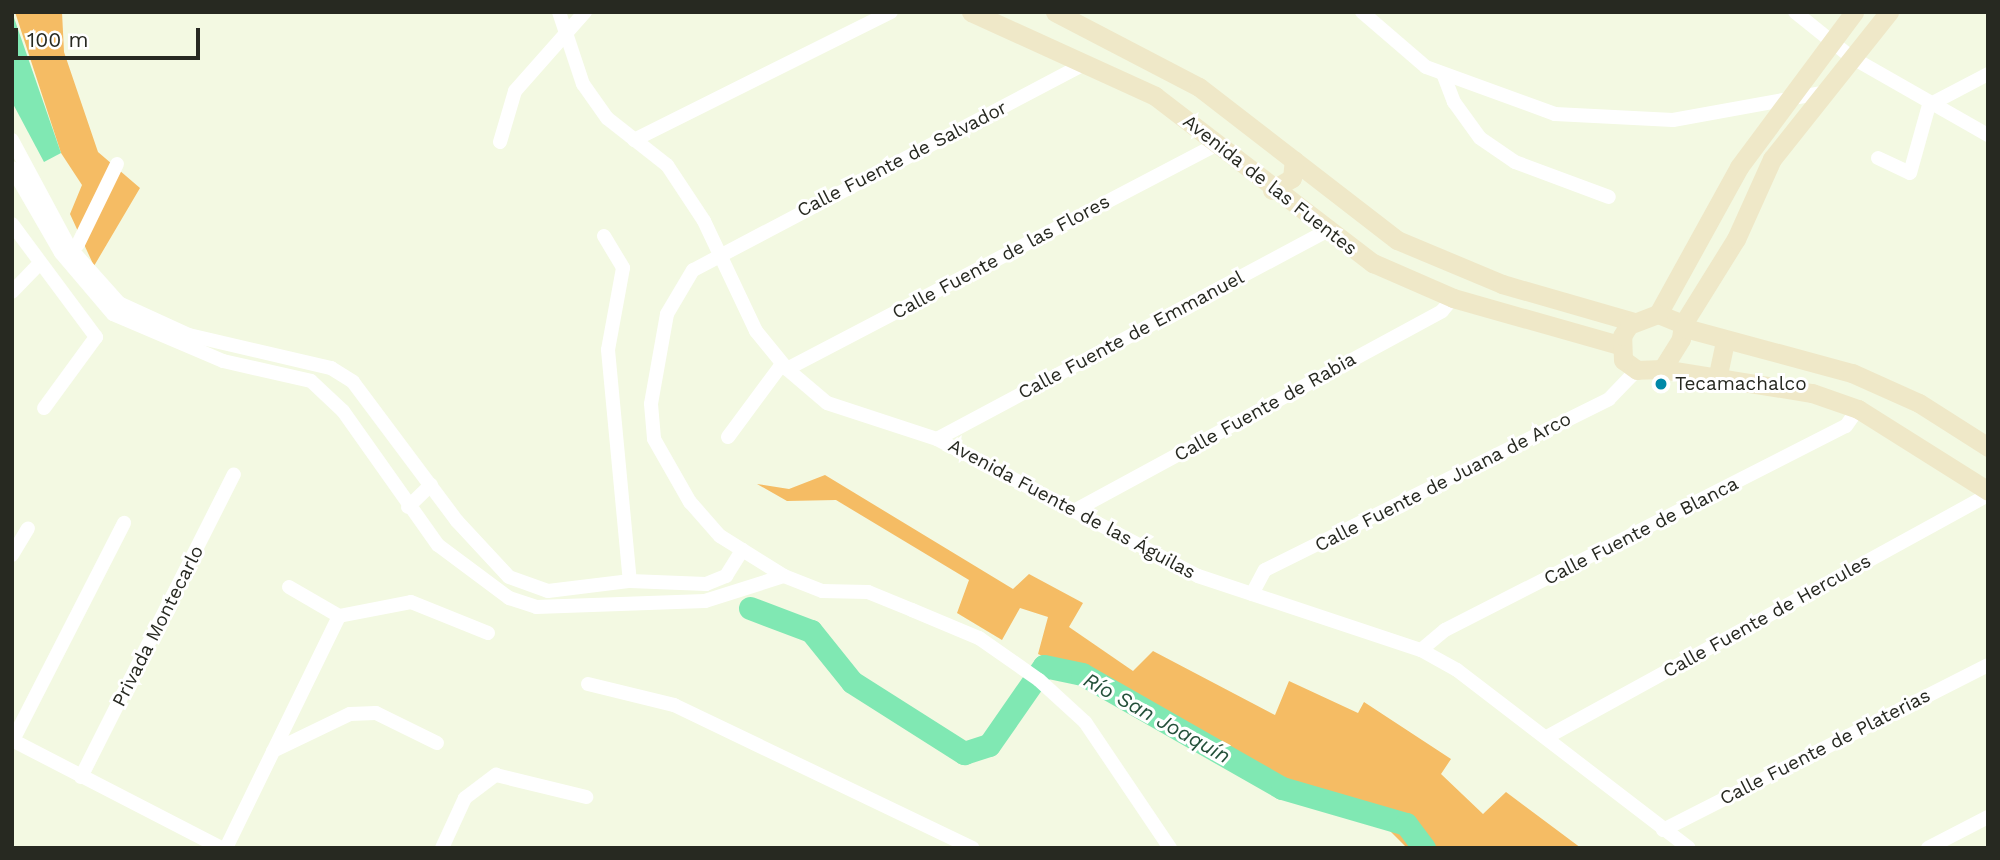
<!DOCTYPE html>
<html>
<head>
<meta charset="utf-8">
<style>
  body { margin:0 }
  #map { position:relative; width:2000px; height:860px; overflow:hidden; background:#f3f9e2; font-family:"Work Sans",sans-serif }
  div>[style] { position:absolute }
  .forest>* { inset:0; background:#f5bc64 }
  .water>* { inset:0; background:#80e8b3 }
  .river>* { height:23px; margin:-11.5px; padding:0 11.5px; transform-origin:11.5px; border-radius:11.5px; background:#80e8b3 }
  .minor>* { height:14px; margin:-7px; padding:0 7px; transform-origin:7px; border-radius:7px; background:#fff }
  .secondary>* { height:19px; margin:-9.5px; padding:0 9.5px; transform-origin:9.5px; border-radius:9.5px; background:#efe8c8 }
  .dots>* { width:19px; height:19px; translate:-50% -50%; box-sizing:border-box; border:4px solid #fff; border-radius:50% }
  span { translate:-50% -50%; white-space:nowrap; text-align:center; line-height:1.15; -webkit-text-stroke:6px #fff; paint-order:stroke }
  .street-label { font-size:19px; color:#272921 }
  .poi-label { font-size:19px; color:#272921 }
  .left { translate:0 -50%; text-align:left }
  .water-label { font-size:21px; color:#24503a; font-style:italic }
  .frame { position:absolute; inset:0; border:14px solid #272921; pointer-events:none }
  .scale { position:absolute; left:14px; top:28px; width:186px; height:32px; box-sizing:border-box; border:4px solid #272921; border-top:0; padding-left:9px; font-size:21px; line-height:24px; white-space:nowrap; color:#272921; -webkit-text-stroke:5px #fff; paint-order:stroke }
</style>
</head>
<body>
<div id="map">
  <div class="forest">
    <div style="clip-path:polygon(15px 12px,62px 12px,64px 52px,98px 152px,140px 188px,94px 266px,70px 214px,82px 185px,61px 153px)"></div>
    <div style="clip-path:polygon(825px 475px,1013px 589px,1029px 574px,1083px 603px,1069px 627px,1133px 671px,1153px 651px,1275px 715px,1289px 681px,1358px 713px,1364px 702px,1451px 759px,1441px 774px,1483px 814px,1506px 792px,1581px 848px,1407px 848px,1376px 817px,1279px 790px,1119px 691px,1038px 654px,1048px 617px,1020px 608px,1002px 640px,957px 613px,969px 580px,836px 500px,787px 501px,757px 484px,789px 489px)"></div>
  </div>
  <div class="water">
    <div style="clip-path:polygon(12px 12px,61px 153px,44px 162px,12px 102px)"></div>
  </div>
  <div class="river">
    <div style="left:750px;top:608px;width:65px;rotate:20.7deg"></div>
    <div style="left:811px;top:631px;width:65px;rotate:51.2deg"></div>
    <div style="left:852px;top:682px;width:133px;rotate:32.4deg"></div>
    <div style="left:964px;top:753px;width:26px;rotate:-18deg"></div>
    <div style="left:989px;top:745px;width:96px;rotate:-55.2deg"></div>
    <div style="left:1044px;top:666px;width:39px;rotate:12deg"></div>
    <div style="left:1082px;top:674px;width:230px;rotate:29.7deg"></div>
    <div style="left:1282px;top:788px;width:129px;rotate:16.2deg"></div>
    <div style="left:1406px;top:824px;width:30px;rotate:53deg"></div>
  </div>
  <div class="minor">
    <div style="left:559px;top:12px;width:76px;rotate:71.6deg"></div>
    <div style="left:583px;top:84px;width:42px;rotate:54.8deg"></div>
    <div style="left:607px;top:118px;width:76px;rotate:38.1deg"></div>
    <div style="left:667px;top:165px;width:67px;rotate:56.5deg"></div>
    <div style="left:704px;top:221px;width:122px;rotate:64.7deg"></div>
    <div style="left:756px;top:331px;width:49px;rotate:50.8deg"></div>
    <div style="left:787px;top:369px;width:52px;rotate:40.4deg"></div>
    <div style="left:827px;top:403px;width:116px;rotate:18.1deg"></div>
    <div style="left:937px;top:439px;width:295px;rotate:27.7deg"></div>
    <div style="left:1198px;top:576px;width:235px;rotate:18.4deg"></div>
    <div style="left:1421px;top:650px;width:41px;rotate:29.1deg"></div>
    <div style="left:1457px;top:670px;width:292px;rotate:37.5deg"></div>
    <div style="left:1362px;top:12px;width:84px;rotate:40.7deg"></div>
    <div style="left:1426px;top:67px;width:137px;rotate:20deg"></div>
    <div style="left:1555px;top:114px;width:118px;rotate:2.9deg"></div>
    <div style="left:1673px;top:120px;width:150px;rotate:-10.3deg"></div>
    <div style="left:1795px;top:12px;width:72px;rotate:38.8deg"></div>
    <div style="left:1851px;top:57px;width:158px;rotate:29.7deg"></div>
    <div style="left:1086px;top:63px;width:444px;rotate:152.2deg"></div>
    <div style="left:693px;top:270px;width:51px;rotate:120.6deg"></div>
    <div style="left:667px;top:314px;width:91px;rotate:100.1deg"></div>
    <div style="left:651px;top:404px;width:35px;rotate:85deg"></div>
    <div style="left:654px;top:439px;width:73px;rotate:60.3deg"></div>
    <div style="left:690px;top:502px;width:45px;rotate:48.6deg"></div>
    <div style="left:720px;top:536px;width:75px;rotate:32deg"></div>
    <div style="left:784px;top:576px;width:41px;rotate:21.5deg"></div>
    <div style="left:822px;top:591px;width:46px;rotate:1.2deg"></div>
    <div style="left:868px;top:592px;width:48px;rotate:22.2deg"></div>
    <div style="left:912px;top:610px;width:73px;rotate:22.7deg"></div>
    <div style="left:979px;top:638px;width:73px;rotate:35deg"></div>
    <div style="left:1039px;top:680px;width:62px;rotate:42.4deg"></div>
    <div style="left:1085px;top:722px;width:152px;rotate:56deg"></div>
    <div style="left:1444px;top:76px;width:28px;rotate:69deg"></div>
    <div style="left:1454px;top:102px;width:44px;rotate:54.2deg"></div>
    <div style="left:1480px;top:138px;width:42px;rotate:34.4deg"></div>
    <div style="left:1515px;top:162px;width:100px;rotate:20.4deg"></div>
    <div style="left:12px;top:140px;width:123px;rotate:61.8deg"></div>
    <div style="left:70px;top:248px;width:74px;rotate:48.3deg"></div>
    <div style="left:119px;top:303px;width:77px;rotate:24.6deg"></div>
    <div style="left:189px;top:335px;width:146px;rotate:13.1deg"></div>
    <div style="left:331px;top:368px;width:26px;rotate:32deg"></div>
    <div style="left:353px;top:382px;width:174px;rotate:53.2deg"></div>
    <div style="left:457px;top:521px;width:76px;rotate:47.1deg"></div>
    <div style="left:509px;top:577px;width:41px;rotate:19.7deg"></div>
    <div style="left:548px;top:591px;width:83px;rotate:-7deg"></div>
    <div style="left:630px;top:581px;width:76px;rotate:2.3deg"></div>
    <div style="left:706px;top:584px;width:22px;rotate:-22deg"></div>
    <div style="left:726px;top:576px;width:31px;rotate:-58deg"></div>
    <div style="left:634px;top:140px;width:287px;rotate:-26.5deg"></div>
    <div style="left:500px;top:142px;width:53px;rotate:-73.6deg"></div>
    <div style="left:515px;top:91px;width:106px;rotate:-48.5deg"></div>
    <div style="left:1878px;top:158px;width:35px;rotate:25deg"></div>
    <div style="left:1910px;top:173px;width:71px;rotate:-74.4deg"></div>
    <div style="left:1929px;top:105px;width:67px;rotate:-27.7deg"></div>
    <div style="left:12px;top:168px;width:98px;rotate:60deg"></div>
    <div style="left:61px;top:253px;width:80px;rotate:49.6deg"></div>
    <div style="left:113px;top:314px;width:120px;rotate:23.1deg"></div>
    <div style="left:223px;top:361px;width:90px;rotate:12.8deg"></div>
    <div style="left:311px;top:381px;width:44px;rotate:43.2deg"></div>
    <div style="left:343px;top:411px;width:164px;rotate:54.7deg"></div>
    <div style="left:438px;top:545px;width:89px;rotate:36.7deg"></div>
    <div style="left:509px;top:598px;width:28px;rotate:18deg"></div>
    <div style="left:536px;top:607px;width:169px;rotate:-2deg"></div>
    <div style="left:705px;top:601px;width:83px;rotate:-17.6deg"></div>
    <div style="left:12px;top:224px;width:141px;rotate:53.4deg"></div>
    <div style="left:96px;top:337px;width:88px;rotate:126.2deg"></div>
    <div style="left:604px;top:236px;width:37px;rotate:59deg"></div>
    <div style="left:623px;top:268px;width:83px;rotate:100.4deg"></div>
    <div style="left:608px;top:350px;width:232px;rotate:84.6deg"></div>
    <div style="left:62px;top:253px;width:18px;rotate:-29deg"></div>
    <div style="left:78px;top:244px;width:89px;rotate:-64deg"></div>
    <div style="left:12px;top:292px;width:37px;rotate:-46deg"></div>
    <div style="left:787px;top:369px;width:483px;rotate:-27.6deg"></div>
    <div style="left:728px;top:437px;width:91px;rotate:-53.5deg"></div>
    <div style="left:937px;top:439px;width:440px;rotate:-28.1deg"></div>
    <div style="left:408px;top:507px;width:32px;rotate:-44deg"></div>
    <div style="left:1074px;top:511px;width:419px;rotate:-28.5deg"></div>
    <div style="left:1442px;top:311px;width:17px;rotate:-50deg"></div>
    <div style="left:12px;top:555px;width:31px;rotate:-59deg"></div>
    <div style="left:289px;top:587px;width:58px;rotate:30.1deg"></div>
    <div style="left:1252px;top:594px;width:27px;rotate:-62deg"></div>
    <div style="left:1265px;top:570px;width:384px;rotate:-26.4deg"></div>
    <div style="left:1609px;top:399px;width:40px;rotate:-46deg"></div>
    <div style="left:339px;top:616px;width:73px;rotate:-11deg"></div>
    <div style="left:411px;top:602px;width:83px;rotate:21.9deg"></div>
    <div style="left:1421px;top:650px;width:31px;rotate:-40deg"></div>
    <div style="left:1445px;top:630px;width:450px;rotate:-27deg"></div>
    <div style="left:1846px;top:426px;width:21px;rotate:-55deg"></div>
    <div style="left:588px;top:684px;width:89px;rotate:13.7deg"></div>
    <div style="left:674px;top:705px;width:331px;rotate:25.6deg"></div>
    <div style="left:1547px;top:737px;width:503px;rotate:-28.76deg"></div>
    <div style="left:12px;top:740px;width:235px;rotate:27.3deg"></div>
    <div style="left:13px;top:740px;width:244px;rotate:-62.9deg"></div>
    <div style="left:273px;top:751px;width:85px;rotate:-25.7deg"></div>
    <div style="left:350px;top:714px;width:26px;rotate:-2deg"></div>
    <div style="left:376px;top:713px;width:68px;rotate:26.2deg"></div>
    <div style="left:81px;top:777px;width:339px;rotate:-63.2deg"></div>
    <div style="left:1663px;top:830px;width:364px;rotate:-26.9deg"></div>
    <div style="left:226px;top:848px;width:258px;rotate:-64deg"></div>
    <div style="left:442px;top:848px;width:55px;rotate:-65.3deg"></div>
    <div style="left:465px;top:798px;width:39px;rotate:-37deg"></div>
    <div style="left:496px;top:775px;width:93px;rotate:13.7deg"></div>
    <div style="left:1928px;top:848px;width:68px;rotate:-27.3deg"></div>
  </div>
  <div class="secondary">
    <div style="left:971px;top:12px;width:202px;rotate:24.5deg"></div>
    <div style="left:1155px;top:96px;width:275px;rotate:37.5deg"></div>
    <div style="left:1373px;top:263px;width:87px;rotate:23.6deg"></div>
    <div style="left:1453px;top:298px;width:173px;rotate:15.8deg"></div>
    <div style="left:1055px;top:12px;width:162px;rotate:27.5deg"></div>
    <div style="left:1199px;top:87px;width:250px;rotate:37.7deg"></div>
    <div style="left:1397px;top:240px;width:114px;rotate:22.7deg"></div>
    <div style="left:1502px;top:284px;width:137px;rotate:16.1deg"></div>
    <div style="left:1272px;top:190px;width:23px;rotate:-31deg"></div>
    <div style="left:1292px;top:178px;width:18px;rotate:-84deg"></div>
    <div style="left:1658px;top:314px;width:168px;rotate:-61.1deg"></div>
    <div style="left:1739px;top:167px;width:193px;rotate:-53.4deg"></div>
    <div style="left:1658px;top:314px;width:27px;rotate:22deg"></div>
    <div style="left:1683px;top:324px;width:15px;rotate:98deg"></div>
    <div style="left:1681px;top:339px;width:36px;rotate:122deg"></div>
    <div style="left:1662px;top:369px;width:25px;rotate:178deg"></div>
    <div style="left:1637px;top:370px;width:17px;rotate:-144deg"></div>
    <div style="left:1623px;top:360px;width:24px;rotate:-92deg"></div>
    <div style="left:1622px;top:336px;width:13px;rotate:-58deg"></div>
    <div style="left:1629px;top:325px;width:31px;rotate:-21deg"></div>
    <div style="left:1683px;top:324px;width:100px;rotate:-58.1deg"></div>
    <div style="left:1736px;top:239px;width:88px;rotate:-65.8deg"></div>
    <div style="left:1772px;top:159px;width:188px;rotate:-51.5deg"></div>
    <div style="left:1685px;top:328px;width:173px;rotate:15.1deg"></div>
    <div style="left:1852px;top:373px;width:73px;rotate:24.1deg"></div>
    <div style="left:1919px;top:403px;width:82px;rotate:32.5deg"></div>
    <div style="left:1662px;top:369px;width:152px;rotate:9.1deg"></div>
    <div style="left:1812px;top:393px;width:49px;rotate:19.2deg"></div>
    <div style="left:1858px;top:409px;width:154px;rotate:32.2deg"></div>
    <div style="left:1717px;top:379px;width:39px;rotate:-78deg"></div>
  </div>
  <div class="dots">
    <div style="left:1661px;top:384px;background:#0088a8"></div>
  </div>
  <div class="street-label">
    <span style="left:902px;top:159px;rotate:-27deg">Calle Fuente de Salvador</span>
    <span style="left:1270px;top:185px;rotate:38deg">Avenida de las Fuentes</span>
    <span style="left:1001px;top:257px;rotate:-28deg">Calle Fuente de las Flores</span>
    <span style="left:1131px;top:335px;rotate:-28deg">Calle Fuente de Emmanuel</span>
    <span style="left:1265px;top:407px;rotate:-29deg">Calle Fuente de Rabia</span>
    <span style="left:1443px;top:482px;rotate:-27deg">Calle Fuente de Juana de Arco</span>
    <span style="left:1072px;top:509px;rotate:28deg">Avenida Fuente de las Águilas</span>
    <span style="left:1641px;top:531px;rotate:-27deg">Calle Fuente de Blanca</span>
    <span style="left:1767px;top:616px;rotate:-29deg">Calle Fuente de Hercules</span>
    <span style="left:158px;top:626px;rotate:-63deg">Privada Montecarlo</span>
    <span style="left:1825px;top:747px;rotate:-27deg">Calle Fuente de Platerias</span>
  </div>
  <div class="poi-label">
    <span class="left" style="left:1675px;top:384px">Tecamachalco</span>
  </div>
  <div class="water-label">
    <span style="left:1157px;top:718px;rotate:29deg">Río San Joaquín</span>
  </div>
  <div class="frame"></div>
  <div class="scale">100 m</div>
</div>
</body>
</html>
